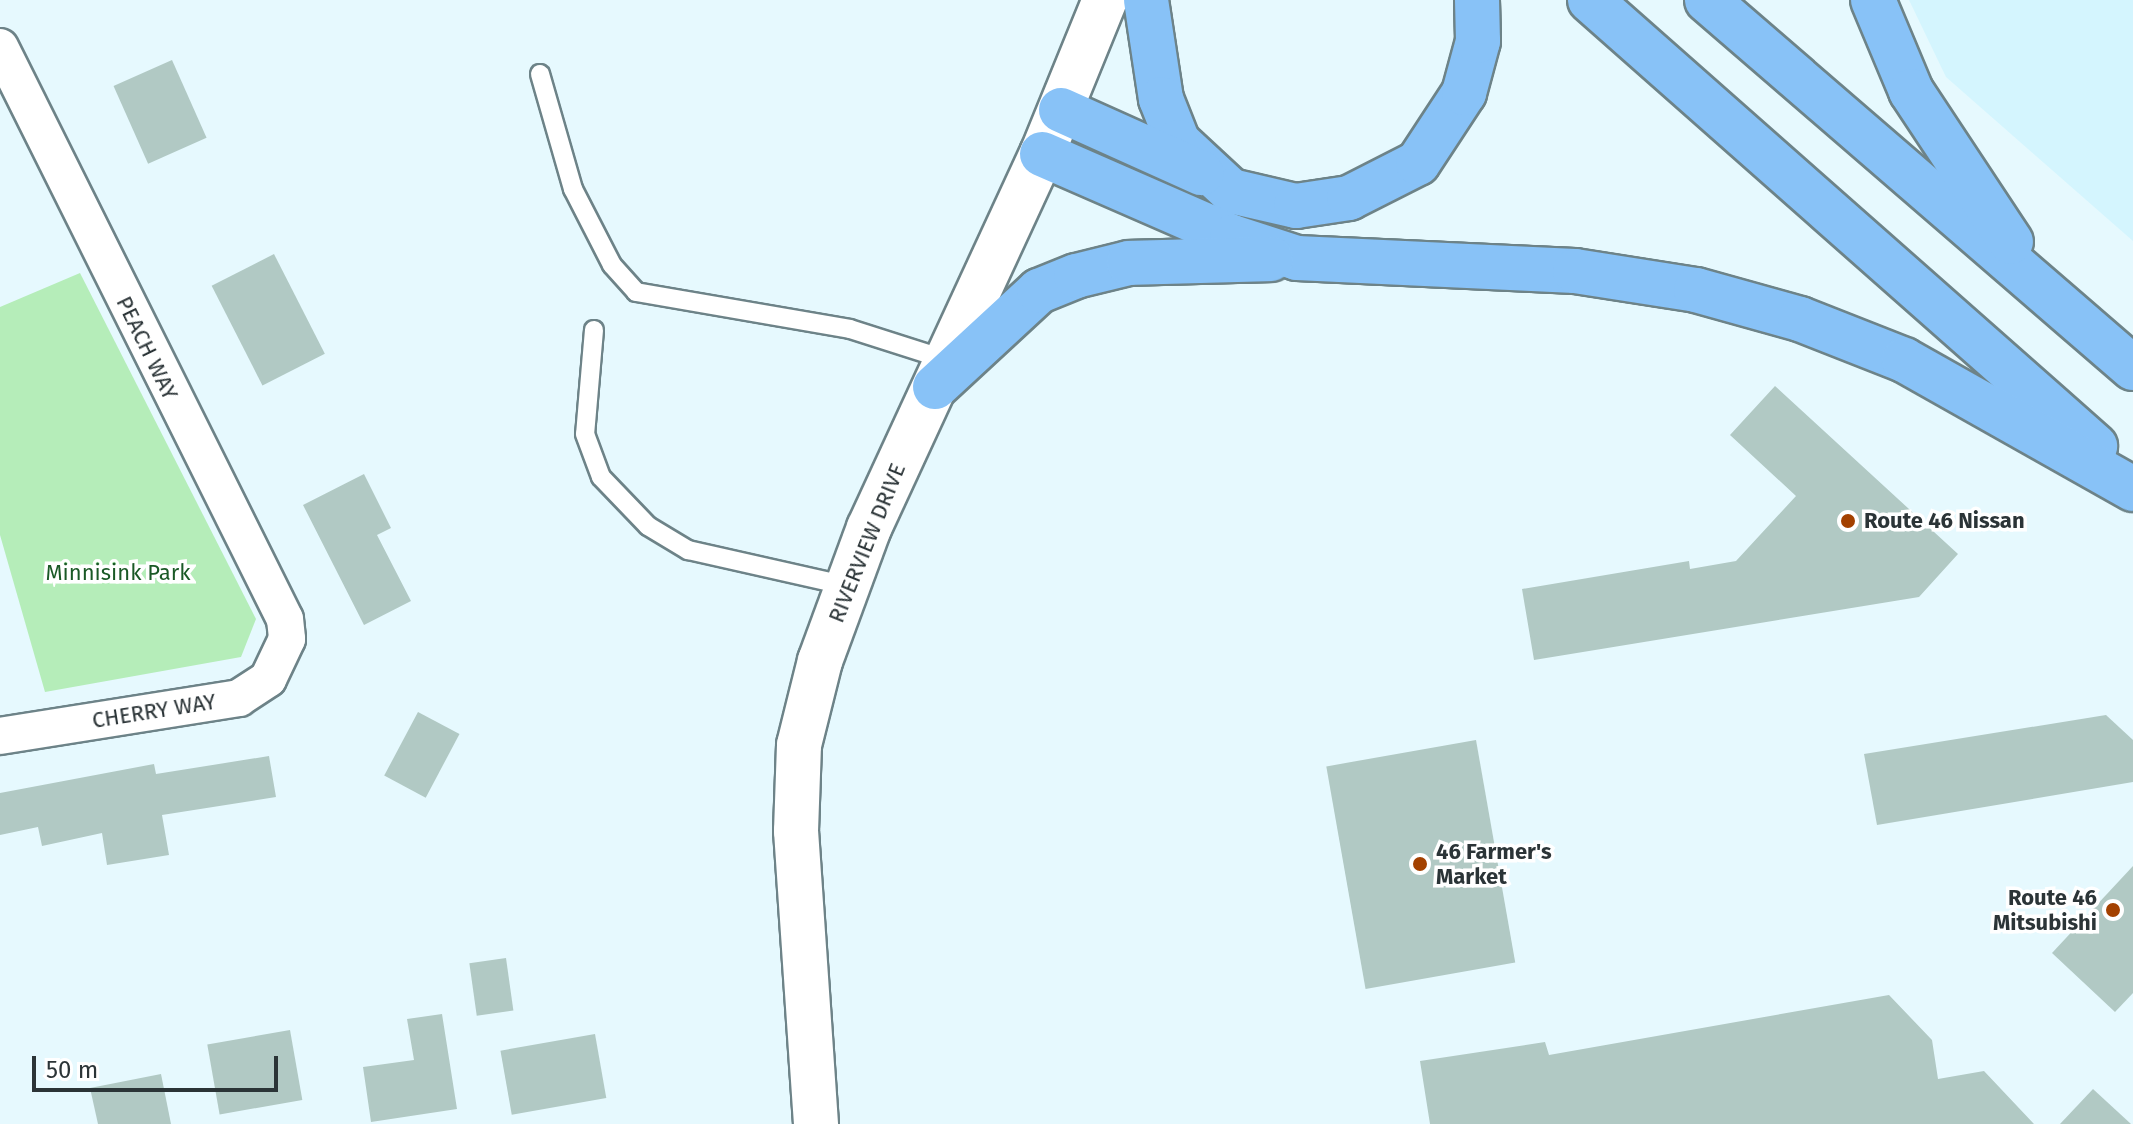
<!DOCTYPE html>
<html>
<head>
<meta charset="utf-8">
<style>
  body { margin:0 }
  #map { position:relative; width:2133px; height:1124px; overflow:hidden; background:#e6f9fe; font-family:"Fira Sans",sans-serif }
  div>[style] { position:absolute }
  .built>* { inset:0; background:#d4f5fe }
  .green>* { inset:0; background:#b5edb9 }
  .building>* { inset:0; background:#b1c9c4; transform-origin:0 0 }
  .roads { filter:drop-shadow(2px 0 #6d8388) drop-shadow(-2px 0 #6d8388) drop-shadow(0 2px #6d8388) drop-shadow(0 -2px #6d8388) }
  .service>* { height:18px; margin:-9px; padding:0 9px; transform-origin:9px; border-radius:9px; background:#fff }
  .minor>* { height:36px; margin:-18px; padding:0 18px; transform-origin:18px; border-radius:18px; background:#fff }
  .secondary>* { height:44px; margin:-22px; padding:0 22px; transform-origin:22px; border-radius:22px; background:#fff }
  .trunk>* { height:44px; margin:-22px; padding:0 22px; transform-origin:22px; border-radius:22px; background:#88c2f7 }
  .dots>* { width:22px; height:22px; translate:-50% -50%; box-sizing:border-box; border:4px solid #fff; border-radius:50% }
  span { translate:-50% -50%; white-space:nowrap; text-align:center; line-height:1.15; -webkit-text-stroke:7px #fff; paint-order:stroke }
  .street-label { font-size:22px; color:#2b3437 }
  .poi-label { font-size:22px; color:#2b3437; font-weight:700 }
  .left { translate:0 -50%; text-align:left }
  .right { translate:-100% -50%; text-align:right }
  .park-label { font-size:22px; color:#1a5926 }
  .scale { position:absolute; left:32px; top:1056px; width:246px; height:36px; box-sizing:border-box; border:4px solid #2b3437; border-top:0; padding-left:10px; font-size:24px; line-height:28px; white-space:nowrap; color:#2b3437; -webkit-text-stroke:6px #fff; paint-order:stroke }
</style>
</head>
<body>
<div id="map">
  <div class="built">
    <div style="clip-path:polygon(1909px 0,2133px 0,2133px 241px,1946px 77px)"></div>
  </div>
  <div class="green">
    <div style="clip-path:polygon(80px 273px,256px 619px,241px 657px,45px 692px,0 535px,0 307px)"></div>
  </div>
  <div class="building">
    <div style="left:172px;top:60px;width:85px;height:64px;rotate:66deg"></div>
    <div style="left:274px;top:254px;width:112px;height:70px;rotate:63deg"></div>
    <div style="clip-path:polygon(1775px 386px,1958px 554px,1919px 597px,1534px 660px,1522px 589px,1689px 561px,1690px 569px,1736px 561px,1796px 496px,1730px 435px)"></div>
    <div style="clip-path:polygon(364px 474px,391px 528px,377px 535px,411px 601px,364px 625px,303px 505px)"></div>
    <div style="left:418px;top:712px;width:47px;height:72px;rotate:28deg"></div>
    <div style="clip-path:polygon(2106px 715px,2133px 740px,2133px 782px,1877px 825px,1864px 754px)"></div>
    <div style="left:1476px;top:740px;width:226px;height:152px;rotate:80deg"></div>
    <div style="clip-path:polygon(269px 756px,276px 797px,162px 815px,169px 855px,107px 865px,102px 833px,42px 846px,38px 827px,0 835px,0 793px,154px 764px,156px 774px)"></div>
    <div style="clip-path:polygon(2133px 866px,2133px 993px,2115px 1012px,2052px 953px)"></div>
    <div style="left:506px;top:958px;width:53px;height:37px;rotate:82deg"></div>
    <div style="clip-path:polygon(1889px 995px,1932px 1040px,1938px 1079px,1984px 1071px,2034px 1124px,1430px 1124px,1420px 1061px,1545px 1042px,1549px 1055px)"></div>
    <div style="clip-path:polygon(442px 1014px,457px 1109px,371px 1122px,363px 1067px,414px 1060px,407px 1019px)"></div>
    <div style="left:290px;top:1030px;width:71px;height:84px;rotate:80deg"></div>
    <div style="left:595px;top:1034px;width:65px;height:96px;rotate:80deg"></div>
    <div style="clip-path:polygon(161px 1074px,171px 1124px,98px 1124px,90px 1088px)"></div>
    <div style="clip-path:polygon(2093px 1089px,2131px 1124px,2060px 1124px)"></div>
  </div>
  <div class="roads">
    <div class="service">
      <div style="left:540px;top:74px;width:120px;rotate:74deg"></div>
      <div style="left:573px;top:189px;width:85px;rotate:62.8deg"></div>
      <div style="left:612px;top:265px;width:36px;rotate:48deg"></div>
      <div style="left:636px;top:292px;width:217px;rotate:9.8deg"></div>
      <div style="left:850px;top:329px;width:102px;rotate:17.7deg"></div>
      <div style="left:594px;top:330px;width:104px;rotate:94.9deg"></div>
      <div style="left:585px;top:434px;width:46px;rotate:69.6deg"></div>
      <div style="left:601px;top:477px;width:68px;rotate:46.2deg"></div>
      <div style="left:648px;top:526px;width:47px;rotate:31deg"></div>
      <div style="left:688px;top:550px;width:164px;rotate:12.7deg"></div>
    </div>
    <div class="minor">
      <div style="left:0;top:47px;width:639px;rotate:63.52deg"></div>
      <div style="left:285px;top:619px;width:20px;rotate:84deg"></div>
      <div style="left:287px;top:639px;width:44px;rotate:115.4deg"></div>
      <div style="left:268px;top:679px;width:35px;rotate:147deg"></div>
      <div style="left:239px;top:698px;width:242px;rotate:171deg"></div>
    </div>
    <div class="secondary">
      <div style="left:816px;top:1124px;width:294px;rotate:-93.9deg"></div>
      <div style="left:796px;top:831px;width:86px;rotate:-88deg"></div>
      <div style="left:799px;top:745px;width:87px;rotate:-76deg"></div>
      <div style="left:820px;top:661px;width:142px;rotate:-69.8deg"></div>
      <div style="left:869px;top:528px;width:412px;rotate:-65.2deg"></div>
      <div style="left:1042px;top:154px;width:166px;rotate:-67.8deg"></div>
    </div>
    <div class="trunk">
      <div style="left:1146px;top:0;width:100px;rotate:81.4deg"></div>
      <div style="left:1161px;top:99px;width:46px;rotate:68.4deg"></div>
      <div style="left:1178px;top:142px;width:72px;rotate:42.8deg"></div>
      <div style="left:1231px;top:191px;width:67px;rotate:13deg"></div>
      <div style="left:1296px;top:206px;width:54px;rotate:-8.6deg"></div>
      <div style="left:1349px;top:198px;width:77px;rotate:-26.9deg"></div>
      <div style="left:1418px;top:163px;width:84px;rotate:-56.7deg"></div>
      <div style="left:1464px;top:93px;width:54px;rotate:-74.9deg"></div>
      <div style="left:1478px;top:41px;width:41px;rotate:-91.4deg"></div>
      <div style="left:1590px;top:0;width:674px;rotate:41.45deg"></div>
      <div style="left:1707px;top:0;width:563px;rotate:40.82deg"></div>
      <div style="left:1873px;top:0;width:99px;rotate:67.3deg"></div>
      <div style="left:1911px;top:91px;width:181px;rotate:56.5deg"></div>
      <div style="left:1061px;top:110px;width:154px;rotate:24.2deg"></div>
      <div style="left:1042px;top:154px;width:207px;rotate:23.6deg"></div>
      <div style="left:1232px;top:237px;width:68px;rotate:17.9deg"></div>
      <div style="left:1297px;top:258px;width:278px;rotate:2.7deg"></div>
      <div style="left:1575px;top:271px;width:122px;rotate:8.9deg"></div>
      <div style="left:1696px;top:290px;width:108px;rotate:15.6deg"></div>
      <div style="left:1800px;top:319px;width:112px;rotate:21.5deg"></div>
      <div style="left:1904px;top:360px;width:263px;rotate:29.4deg"></div>
      <div style="left:935px;top:387px;width:142px;rotate:-42.7deg"></div>
      <div style="left:1039px;top:291px;width:40px;rotate:-22deg"></div>
      <div style="left:1076px;top:276px;width:55px;rotate:-13.8deg"></div>
      <div style="left:1129px;top:263px;width:142px;rotate:-1.6deg"></div>
    </div>
  </div>
  <div class="dots">
    <div style="left:1848px;top:521px;background:#a34100"></div>
    <div style="left:1420px;top:864px;background:#a34100"></div>
    <div style="left:2113px;top:910px;background:#a34100"></div>
  </div>
  <div class="street-label">
    <span style="left:147px;top:348px;rotate:64deg">PEACH WAY</span>
    <span style="left:867px;top:543px;rotate:-68deg">RIVERVIEW DRIVE</span>
    <span style="left:154px;top:711px;rotate:-9deg">CHERRY WAY</span>
  </div>
  <div class="poi-label">
    <span class="left" style="left:1864px;top:521px">Route 46 Nissan</span>
    <span class="left" style="left:1436px;top:864px">46 Farmer's<br>Market</span>
    <span class="right" style="left:2097px;top:910px">Route 46<br>Mitsubishi</span>
  </div>
  <div class="park-label">
    <span style="left:118px;top:573px">Minnisink Park</span>
  </div>
  <div class="scale">50 m</div>
</div>
</body>
</html>
